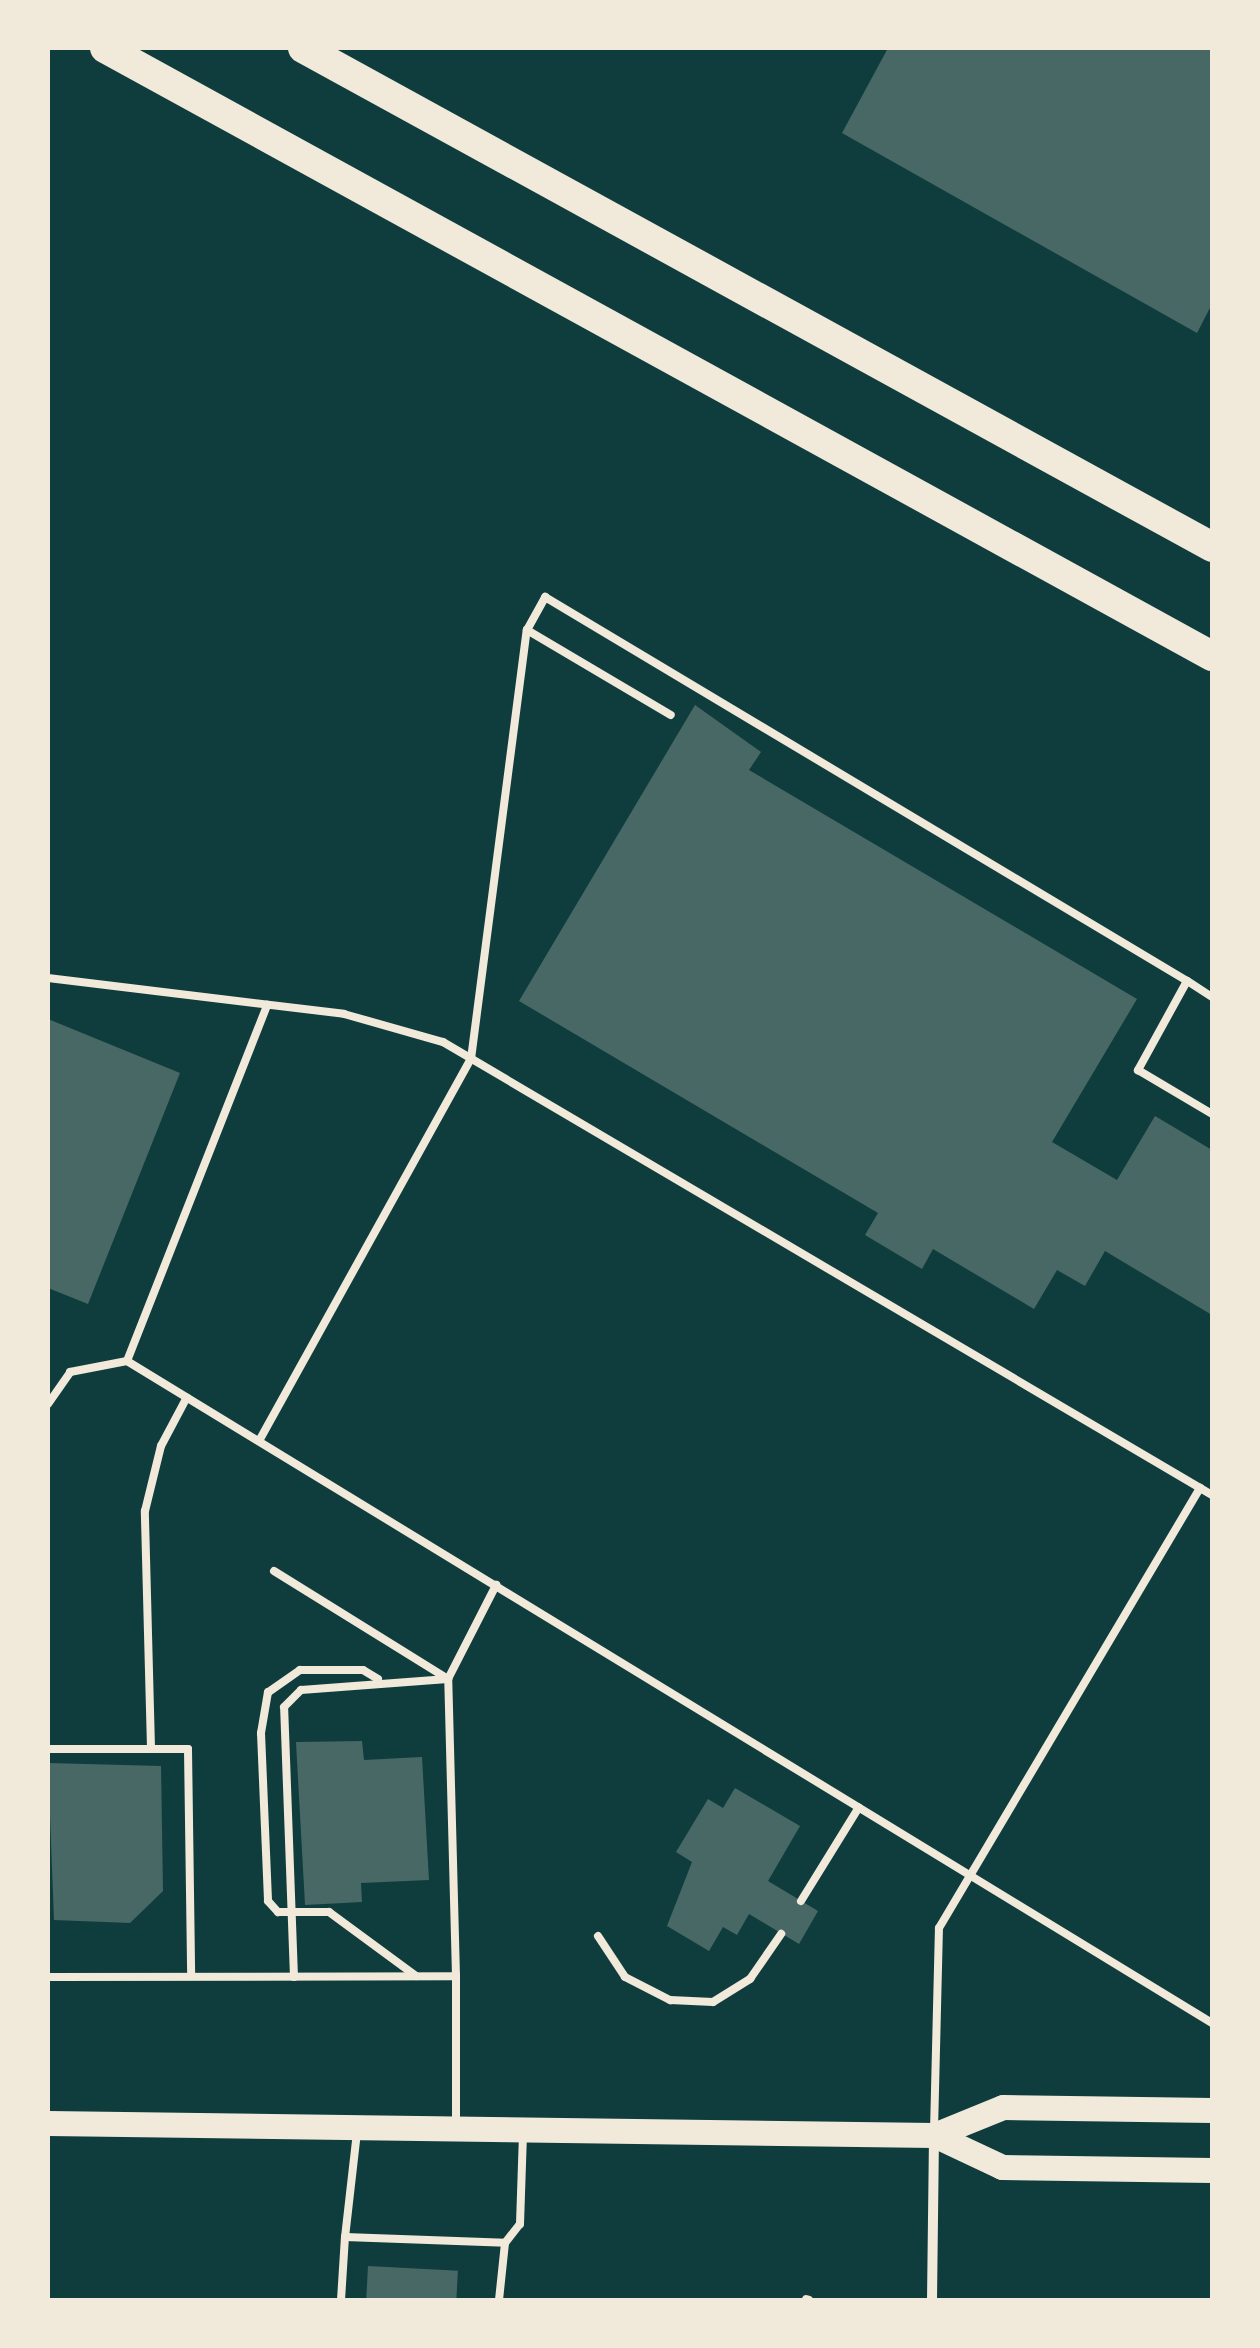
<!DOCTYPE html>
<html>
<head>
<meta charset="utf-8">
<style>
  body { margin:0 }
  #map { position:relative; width:1260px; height:2348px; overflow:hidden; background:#0f3d3e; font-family:"Noto Sans",sans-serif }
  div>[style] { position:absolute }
  .building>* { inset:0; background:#486865; transform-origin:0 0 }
  .service>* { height:8px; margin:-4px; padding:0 4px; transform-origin:4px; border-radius:4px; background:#f1e9da }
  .minor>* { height:10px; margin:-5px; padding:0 5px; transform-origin:5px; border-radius:5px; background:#f1e9da }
  .primary>* { height:25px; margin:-12.5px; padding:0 12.5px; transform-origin:12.5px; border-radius:12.5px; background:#f1e9da }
  .motorway>* { height:30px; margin:-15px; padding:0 15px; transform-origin:15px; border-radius:15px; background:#f1e9da }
  span { translate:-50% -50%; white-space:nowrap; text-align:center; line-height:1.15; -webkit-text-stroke:10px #f1e9da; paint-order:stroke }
  .frame { position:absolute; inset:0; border:50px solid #f1e9da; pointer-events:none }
</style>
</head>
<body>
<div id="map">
  <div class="building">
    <div style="clip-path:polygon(888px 48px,1212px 48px,1212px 304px,1197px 333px,842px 133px)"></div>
    <div style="clip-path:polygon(695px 705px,761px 752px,749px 770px,1137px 999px,1052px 1142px,1117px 1180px,1155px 1116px,1212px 1150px,1212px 1315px,1105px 1251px,1085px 1286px,1057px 1270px,1034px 1309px,933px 1249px,922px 1269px,865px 1235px,878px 1213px,519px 1001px)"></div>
    <div style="clip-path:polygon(48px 1019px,180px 1073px,88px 1304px,48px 1288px)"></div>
    <div style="clip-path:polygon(362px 1741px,364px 1760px,422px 1757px,429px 1880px,361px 1883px,362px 1902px,305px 1905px,296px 1742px)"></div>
    <div style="clip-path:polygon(48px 1763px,161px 1766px,163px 1891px,130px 1923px,54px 1920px)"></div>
    <div style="clip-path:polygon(735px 1788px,800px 1826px,768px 1881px,818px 1911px,799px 1944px,749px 1914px,737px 1935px,723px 1927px,709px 1951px,667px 1926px,692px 1862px,676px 1852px,708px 1799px,723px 1808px)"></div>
    <div style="left:368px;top:2266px;width:90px;height:34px;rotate:3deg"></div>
  </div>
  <div class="service">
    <div style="left:527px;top:630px;width:167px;rotate:30.6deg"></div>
    <div style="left:48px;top:978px;width:298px;rotate:6.9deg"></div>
    <div style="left:344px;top:1014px;width:103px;rotate:15.8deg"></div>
    <div style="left:443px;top:1042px;width:893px;rotate:30.5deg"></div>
    <div style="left:1212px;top:997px;width:30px;rotate:-147deg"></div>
    <div style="left:1187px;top:981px;width:102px;rotate:118.8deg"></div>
    <div style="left:1138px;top:1070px;width:86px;rotate:30.7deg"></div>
    <div style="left:127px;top:1361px;width:383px;rotate:-68.5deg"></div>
    <div style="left:48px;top:1404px;width:39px;rotate:-55deg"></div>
    <div style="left:70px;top:1372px;width:58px;rotate:-10.9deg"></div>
    <div style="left:127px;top:1361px;width:1271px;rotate:31.39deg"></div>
    <div style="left:259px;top:1441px;width:437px;rotate:-61deg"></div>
    <div style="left:471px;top:1059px;width:433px;rotate:-82.6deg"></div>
    <div style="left:527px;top:630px;width:38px;rotate:-61deg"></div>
    <div style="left:545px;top:597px;width:748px;rotate:30.88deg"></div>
    <div style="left:274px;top:1571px;width:205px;rotate:31.8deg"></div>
    <div style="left:378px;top:1679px;width:17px;rotate:-149deg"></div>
    <div style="left:363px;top:1670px;width:63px;rotate:180deg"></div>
    <div style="left:300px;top:1670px;width:39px;rotate:145deg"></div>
    <div style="left:268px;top:1692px;width:42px;rotate:99.7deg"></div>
    <div style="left:261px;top:1733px;width:168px;rotate:87.6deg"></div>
    <div style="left:268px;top:1901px;width:15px;rotate:48deg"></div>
    <div style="left:278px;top:1912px;width:51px"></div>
    <div style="left:329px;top:1912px;width:108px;rotate:36.3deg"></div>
    <div style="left:151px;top:1748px;width:237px;rotate:-91.5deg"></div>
    <div style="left:145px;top:1511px;width:67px;rotate:-76.2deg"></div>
    <div style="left:161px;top:1446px;width:55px;rotate:-62deg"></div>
    <div style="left:48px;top:1749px;width:140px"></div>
    <div style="left:188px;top:1749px;width:227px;rotate:89.2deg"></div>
    <div style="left:801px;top:1901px;width:110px;rotate:-58.3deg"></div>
    <div style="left:598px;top:1936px;width:49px;rotate:56.6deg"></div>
    <div style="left:625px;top:1977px;width:51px;rotate:27.1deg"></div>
    <div style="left:670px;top:2000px;width:43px;rotate:2.7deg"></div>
    <div style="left:713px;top:2002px;width:44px;rotate:-31.9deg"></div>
    <div style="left:750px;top:1979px;width:55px;rotate:-55.4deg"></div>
    <div style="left:456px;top:1976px;width:297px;rotate:-91.5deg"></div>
    <div style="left:448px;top:1679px;width:106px;rotate:-62.9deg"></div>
    <div style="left:48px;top:1977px;width:408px;rotate:-0.1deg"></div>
    <div style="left:456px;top:1976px;width:148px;rotate:90deg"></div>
    <div style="left:294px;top:1977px;width:270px;rotate:-92.1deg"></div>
    <div style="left:284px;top:1707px;width:24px;rotate:-45deg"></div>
    <div style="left:301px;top:1690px;width:147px;rotate:-4.3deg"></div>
    <div style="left:934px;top:2131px;width:203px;rotate:-88.6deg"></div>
    <div style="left:939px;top:1928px;width:512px;rotate:-59.32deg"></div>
    <div style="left:357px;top:2132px;width:106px;rotate:96.5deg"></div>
    <div style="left:345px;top:2237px;width:160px;rotate:2.1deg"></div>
    <div style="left:505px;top:2243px;width:24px;rotate:-52deg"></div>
    <div style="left:520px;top:2224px;width:89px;rotate:-88.1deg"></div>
    <div style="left:806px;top:2299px;width:3px;rotate:18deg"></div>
    <div style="left:341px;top:2300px;width:63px;rotate:-86.4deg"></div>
    <div style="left:499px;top:2300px;width:57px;rotate:-84deg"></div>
  </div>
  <div class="minor">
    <div style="left:932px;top:2300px;width:164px;rotate:-89.3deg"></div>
  </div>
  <div class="primary">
    <div style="left:48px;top:2123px;width:886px;rotate:0.78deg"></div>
    <div style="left:934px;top:2135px;width:74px;rotate:-22.1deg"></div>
    <div style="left:1003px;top:2107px;width:209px;rotate:0.8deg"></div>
    <div style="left:934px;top:2135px;width:75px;rotate:25.2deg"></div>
    <div style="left:1002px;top:2167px;width:210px;rotate:0.8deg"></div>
  </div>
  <div class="motorway">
    <div style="left:105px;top:48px;width:1263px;rotate:28.78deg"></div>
    <div style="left:303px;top:48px;width:1037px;rotate:28.76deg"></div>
  </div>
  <div class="frame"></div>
</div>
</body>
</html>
